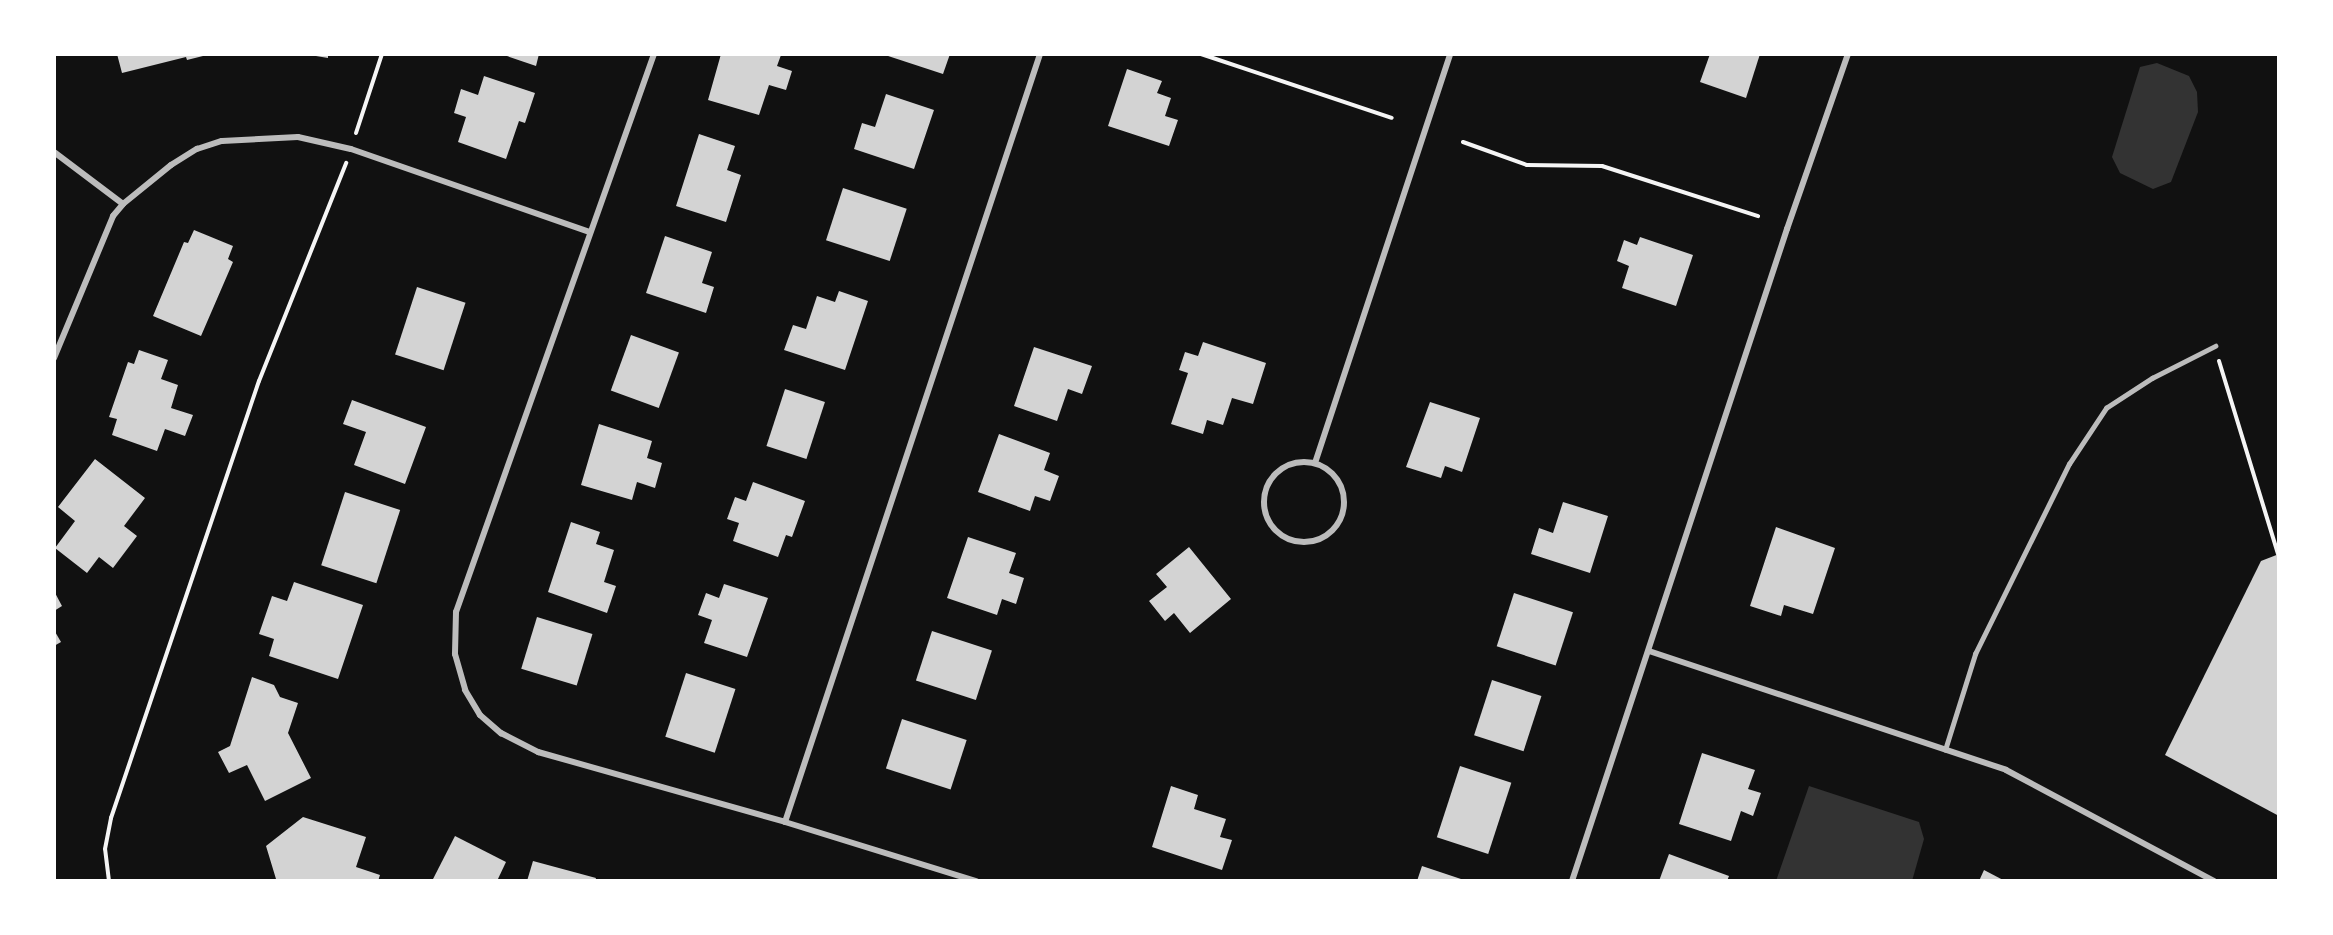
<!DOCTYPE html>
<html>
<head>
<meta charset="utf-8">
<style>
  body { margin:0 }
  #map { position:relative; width:2333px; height:935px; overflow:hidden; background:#111; font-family:"Public Sans",sans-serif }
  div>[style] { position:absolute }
  .water>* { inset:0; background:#333 }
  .building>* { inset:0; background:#d3d3d3; transform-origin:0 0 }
  .path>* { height:4px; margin:-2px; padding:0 2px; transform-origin:2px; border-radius:2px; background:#f5f5f5 }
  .service>* { height:4.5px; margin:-2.25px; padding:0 2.25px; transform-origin:2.25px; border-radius:2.25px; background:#bcbcbc }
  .minor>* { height:6px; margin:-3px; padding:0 3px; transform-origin:3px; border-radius:3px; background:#bcbcbc }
  .minor>.ring { margin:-3px; padding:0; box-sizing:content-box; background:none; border:6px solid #bcbcbc; border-radius:50% }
  span { translate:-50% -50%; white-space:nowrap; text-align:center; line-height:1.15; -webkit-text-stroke:4.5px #fff; paint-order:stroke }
  .frame { position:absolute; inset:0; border:56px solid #fff; pointer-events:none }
</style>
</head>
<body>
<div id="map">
  <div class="water">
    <div style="clip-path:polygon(2157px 63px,2189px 76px,2197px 92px,2198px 112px,2171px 182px,2153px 189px,2120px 173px,2112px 157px,2140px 67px)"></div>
    <div style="clip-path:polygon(1809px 786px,1919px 822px,1924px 839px,1912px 881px,1776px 881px)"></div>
  </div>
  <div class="building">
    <div style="clip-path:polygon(117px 54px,207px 54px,207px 55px,187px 60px,186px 57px,122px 73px)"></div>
    <div style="clip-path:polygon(304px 54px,328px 54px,328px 58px)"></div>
    <div style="clip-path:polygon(501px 54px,539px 54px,536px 66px)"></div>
    <div style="clip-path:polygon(721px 54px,781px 55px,777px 66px,792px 71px,786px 90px,769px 85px,759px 115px,708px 100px)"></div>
    <div style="clip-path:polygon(882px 54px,950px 54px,943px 74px)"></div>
    <div style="clip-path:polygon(1710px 54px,1760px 54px,1746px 98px,1700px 82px)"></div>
    <div style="clip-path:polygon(1127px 69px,1162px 81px,1157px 93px,1171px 98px,1165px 116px,1178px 120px,1169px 146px,1108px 126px)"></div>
    <div style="clip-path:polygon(484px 76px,535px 93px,525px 123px,519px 121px,506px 159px,458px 142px,466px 117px,454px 113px,461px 89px,478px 95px)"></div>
    <div style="clip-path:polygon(886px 94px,934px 110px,914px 169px,854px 149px,862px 123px,875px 127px)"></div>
    <div style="clip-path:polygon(699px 134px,735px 146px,727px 170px,741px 175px,726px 222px,676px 206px)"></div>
    <div style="left:843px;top:188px;width:67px;height:55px;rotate:18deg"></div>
    <div style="clip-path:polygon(194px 230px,233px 246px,228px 259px,233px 262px,201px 336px,153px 316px,184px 242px,188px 243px)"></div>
    <div style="clip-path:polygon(665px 236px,712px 252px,702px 283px,714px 287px,706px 313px,646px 293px)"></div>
    <div style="clip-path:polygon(1640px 237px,1693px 255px,1676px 306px,1622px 288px,1629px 266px,1617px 261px,1624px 240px,1637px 245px)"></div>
    <div style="left:417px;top:287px;width:51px;height:71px;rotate:18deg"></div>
    <div style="clip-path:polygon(839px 291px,868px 301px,845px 370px,784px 350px,793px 325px,806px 329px,817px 296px,835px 302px)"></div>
    <div style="left:631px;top:335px;width:51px;height:59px;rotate:20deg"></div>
    <div style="clip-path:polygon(1203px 342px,1266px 363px,1253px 404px,1232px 398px,1223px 425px,1207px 420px,1203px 434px,1171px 424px,1188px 373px,1179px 370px,1185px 352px,1198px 356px)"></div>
    <div style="clip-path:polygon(1034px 347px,1092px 366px,1082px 394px,1068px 389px,1057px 421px,1014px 406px)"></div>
    <div style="clip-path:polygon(139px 350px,168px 360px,161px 379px,178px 385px,171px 408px,193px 415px,185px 436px,165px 429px,157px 451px,112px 435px,117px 419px,109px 417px,128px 362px,134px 364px)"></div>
    <div style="left:785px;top:389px;width:42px;height:60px;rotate:18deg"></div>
    <div style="clip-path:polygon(352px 400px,426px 427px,405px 484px,354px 465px,366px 432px,343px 424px)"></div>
    <div style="clip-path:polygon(1430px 402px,1480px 418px,1462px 472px,1445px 466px,1441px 478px,1406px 467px)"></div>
    <div style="clip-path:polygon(599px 424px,652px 441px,647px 458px,662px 463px,655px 488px,637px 482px,632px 500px,581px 485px)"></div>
    <div style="clip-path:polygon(999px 434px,1050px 453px,1044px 470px,1059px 476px,1050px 501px,1035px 496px,1030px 511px,978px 492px)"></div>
    <div style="clip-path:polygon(95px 459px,145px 498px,124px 526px,137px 536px,113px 568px,99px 557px,87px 573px,55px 548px,75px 521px,58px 507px)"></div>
    <div style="clip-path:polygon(753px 482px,805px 501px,792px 537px,786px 535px,778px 557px,733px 541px,739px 523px,727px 519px,735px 497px,746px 501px)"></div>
    <div style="left:345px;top:492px;width:58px;height:77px;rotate:18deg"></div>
    <div style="clip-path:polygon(1563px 502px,1608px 516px,1590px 573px,1531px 554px,1539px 528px,1553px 533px)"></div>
    <div style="clip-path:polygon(571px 522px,600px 532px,596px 544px,614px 550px,604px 582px,616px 586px,607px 613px,548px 592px)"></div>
    <div style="clip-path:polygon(1776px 527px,1835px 548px,1813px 614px,1784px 605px,1781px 616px,1750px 606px)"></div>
    <div style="clip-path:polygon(968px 537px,1016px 553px,1009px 573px,1024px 578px,1016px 604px,1002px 599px,997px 615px,947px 598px)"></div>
    <div style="clip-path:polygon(1189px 547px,1231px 599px,1190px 633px,1174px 613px,1165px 621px,1149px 601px,1167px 587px,1156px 574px)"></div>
    <div style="clip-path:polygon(2279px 554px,2279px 816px,2165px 755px,2261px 561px)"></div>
    <div style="clip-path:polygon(294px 582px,363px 605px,338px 679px,269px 656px,274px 639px,259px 634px,272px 596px,287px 601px)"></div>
    <div style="clip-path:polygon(724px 584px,768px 598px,747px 657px,704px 643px,712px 620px,698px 615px,706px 593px,719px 598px)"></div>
    <div style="clip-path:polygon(54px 591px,62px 606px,54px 611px)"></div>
    <div style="left:1514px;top:593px;width:62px;height:56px;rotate:18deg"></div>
    <div style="left:537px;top:617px;width:58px;height:54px;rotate:17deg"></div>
    <div style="clip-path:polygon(54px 630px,61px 642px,54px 646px)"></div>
    <div style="left:932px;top:631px;width:63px;height:52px;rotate:18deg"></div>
    <div style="left:686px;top:673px;width:52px;height:67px;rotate:18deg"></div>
    <div style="clip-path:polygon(252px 677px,274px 685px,280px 697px,298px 703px,288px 733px,311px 778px,265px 801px,247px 765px,229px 773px,218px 752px,230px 746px)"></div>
    <div style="left:1492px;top:680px;width:52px;height:58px;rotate:18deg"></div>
    <div style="left:902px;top:719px;width:68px;height:52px;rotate:18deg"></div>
    <div style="clip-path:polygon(1702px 753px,1755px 770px,1748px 789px,1761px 793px,1753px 816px,1741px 811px,1731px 841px,1679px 824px)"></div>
    <div style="left:1460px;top:766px;width:54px;height:75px;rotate:18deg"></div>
    <div style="clip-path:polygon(1171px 786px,1198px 795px,1194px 809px,1226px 819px,1220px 837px,1232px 840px,1222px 870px,1152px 847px)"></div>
    <div style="clip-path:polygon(303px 817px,366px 837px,356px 867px,380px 875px,378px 881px,283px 881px,276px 879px,266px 846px)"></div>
    <div style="clip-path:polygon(455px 836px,506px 862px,497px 881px,432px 881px)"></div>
    <div style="clip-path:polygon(1669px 854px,1729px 876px,1727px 881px,1659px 881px)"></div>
    <div style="clip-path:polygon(533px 861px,596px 878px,595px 881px,527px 881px)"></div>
    <div style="clip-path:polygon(1422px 866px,1467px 881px,1417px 881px)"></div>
    <div style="clip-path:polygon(1984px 870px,2005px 881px,1979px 881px)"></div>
  </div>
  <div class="path">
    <div style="left:1201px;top:54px;width:201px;rotate:18.5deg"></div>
    <div style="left:356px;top:133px;width:83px;rotate:-71.8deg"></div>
    <div style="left:1463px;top:142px;width:68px;rotate:19.8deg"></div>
    <div style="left:1527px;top:165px;width:75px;rotate:0.8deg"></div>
    <div style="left:1602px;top:166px;width:164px;rotate:17.8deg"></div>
    <div style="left:2219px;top:361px;width:202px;rotate:73deg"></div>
    <div style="left:109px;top:881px;width:32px;rotate:-97deg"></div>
    <div style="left:105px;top:849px;width:32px;rotate:-79deg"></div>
    <div style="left:111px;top:818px;width:461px;rotate:-71.3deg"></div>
    <div style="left:259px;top:381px;width:235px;rotate:-68.2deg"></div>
  </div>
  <div class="service">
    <div style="left:1945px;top:750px;width:101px;rotate:-72.6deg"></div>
    <div style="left:1975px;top:654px;width:212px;rotate:-63.7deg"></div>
    <div style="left:2069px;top:464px;width:67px;rotate:-56.5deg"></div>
    <div style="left:2106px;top:408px;width:55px;rotate:-33.1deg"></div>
    <div style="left:2152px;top:378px;width:71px;rotate:-26.9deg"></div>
  </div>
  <div class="minor">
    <div style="left:654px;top:54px;width:592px;rotate:109.54deg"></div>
    <div style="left:456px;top:612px;width:42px;rotate:91.4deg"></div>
    <div style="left:455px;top:654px;width:37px;rotate:74deg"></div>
    <div style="left:465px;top:690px;width:29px;rotate:59deg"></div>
    <div style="left:480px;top:715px;width:28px;rotate:41deg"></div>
    <div style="left:501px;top:733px;width:42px;rotate:27.2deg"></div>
    <div style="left:538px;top:752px;width:257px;rotate:15.8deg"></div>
    <div style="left:785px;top:822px;width:200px;rotate:17.2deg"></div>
    <div style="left:54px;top:152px;width:86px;rotate:37deg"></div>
    <div style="left:54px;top:358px;width:154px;rotate:-67.4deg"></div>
    <div style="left:113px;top:216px;width:16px;rotate:-50deg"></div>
    <div style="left:123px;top:204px;width:62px;rotate:-39.1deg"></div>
    <div style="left:171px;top:165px;width:31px;rotate:-32deg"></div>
    <div style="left:197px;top:149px;width:26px;rotate:-18deg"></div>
    <div style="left:222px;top:141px;width:76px;rotate:-3deg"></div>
    <div style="left:298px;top:137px;width:54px;rotate:12.8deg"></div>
    <div style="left:351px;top:149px;width:253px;rotate:19.2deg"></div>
    <div class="ring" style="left:1264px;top:462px;width:74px;height:74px"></div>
    <div style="left:1315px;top:463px;width:431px;rotate:-71.7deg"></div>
    <div style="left:1649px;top:651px;width:376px;rotate:18.4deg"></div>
    <div style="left:2006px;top:770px;width:236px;rotate:28.1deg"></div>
    <div style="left:785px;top:822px;width:809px;rotate:-71.63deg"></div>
    <div style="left:1572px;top:881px;width:687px;rotate:-71.75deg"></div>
    <div style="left:1787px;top:229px;width:185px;rotate:-70.8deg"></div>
  </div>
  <div class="frame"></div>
</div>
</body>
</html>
